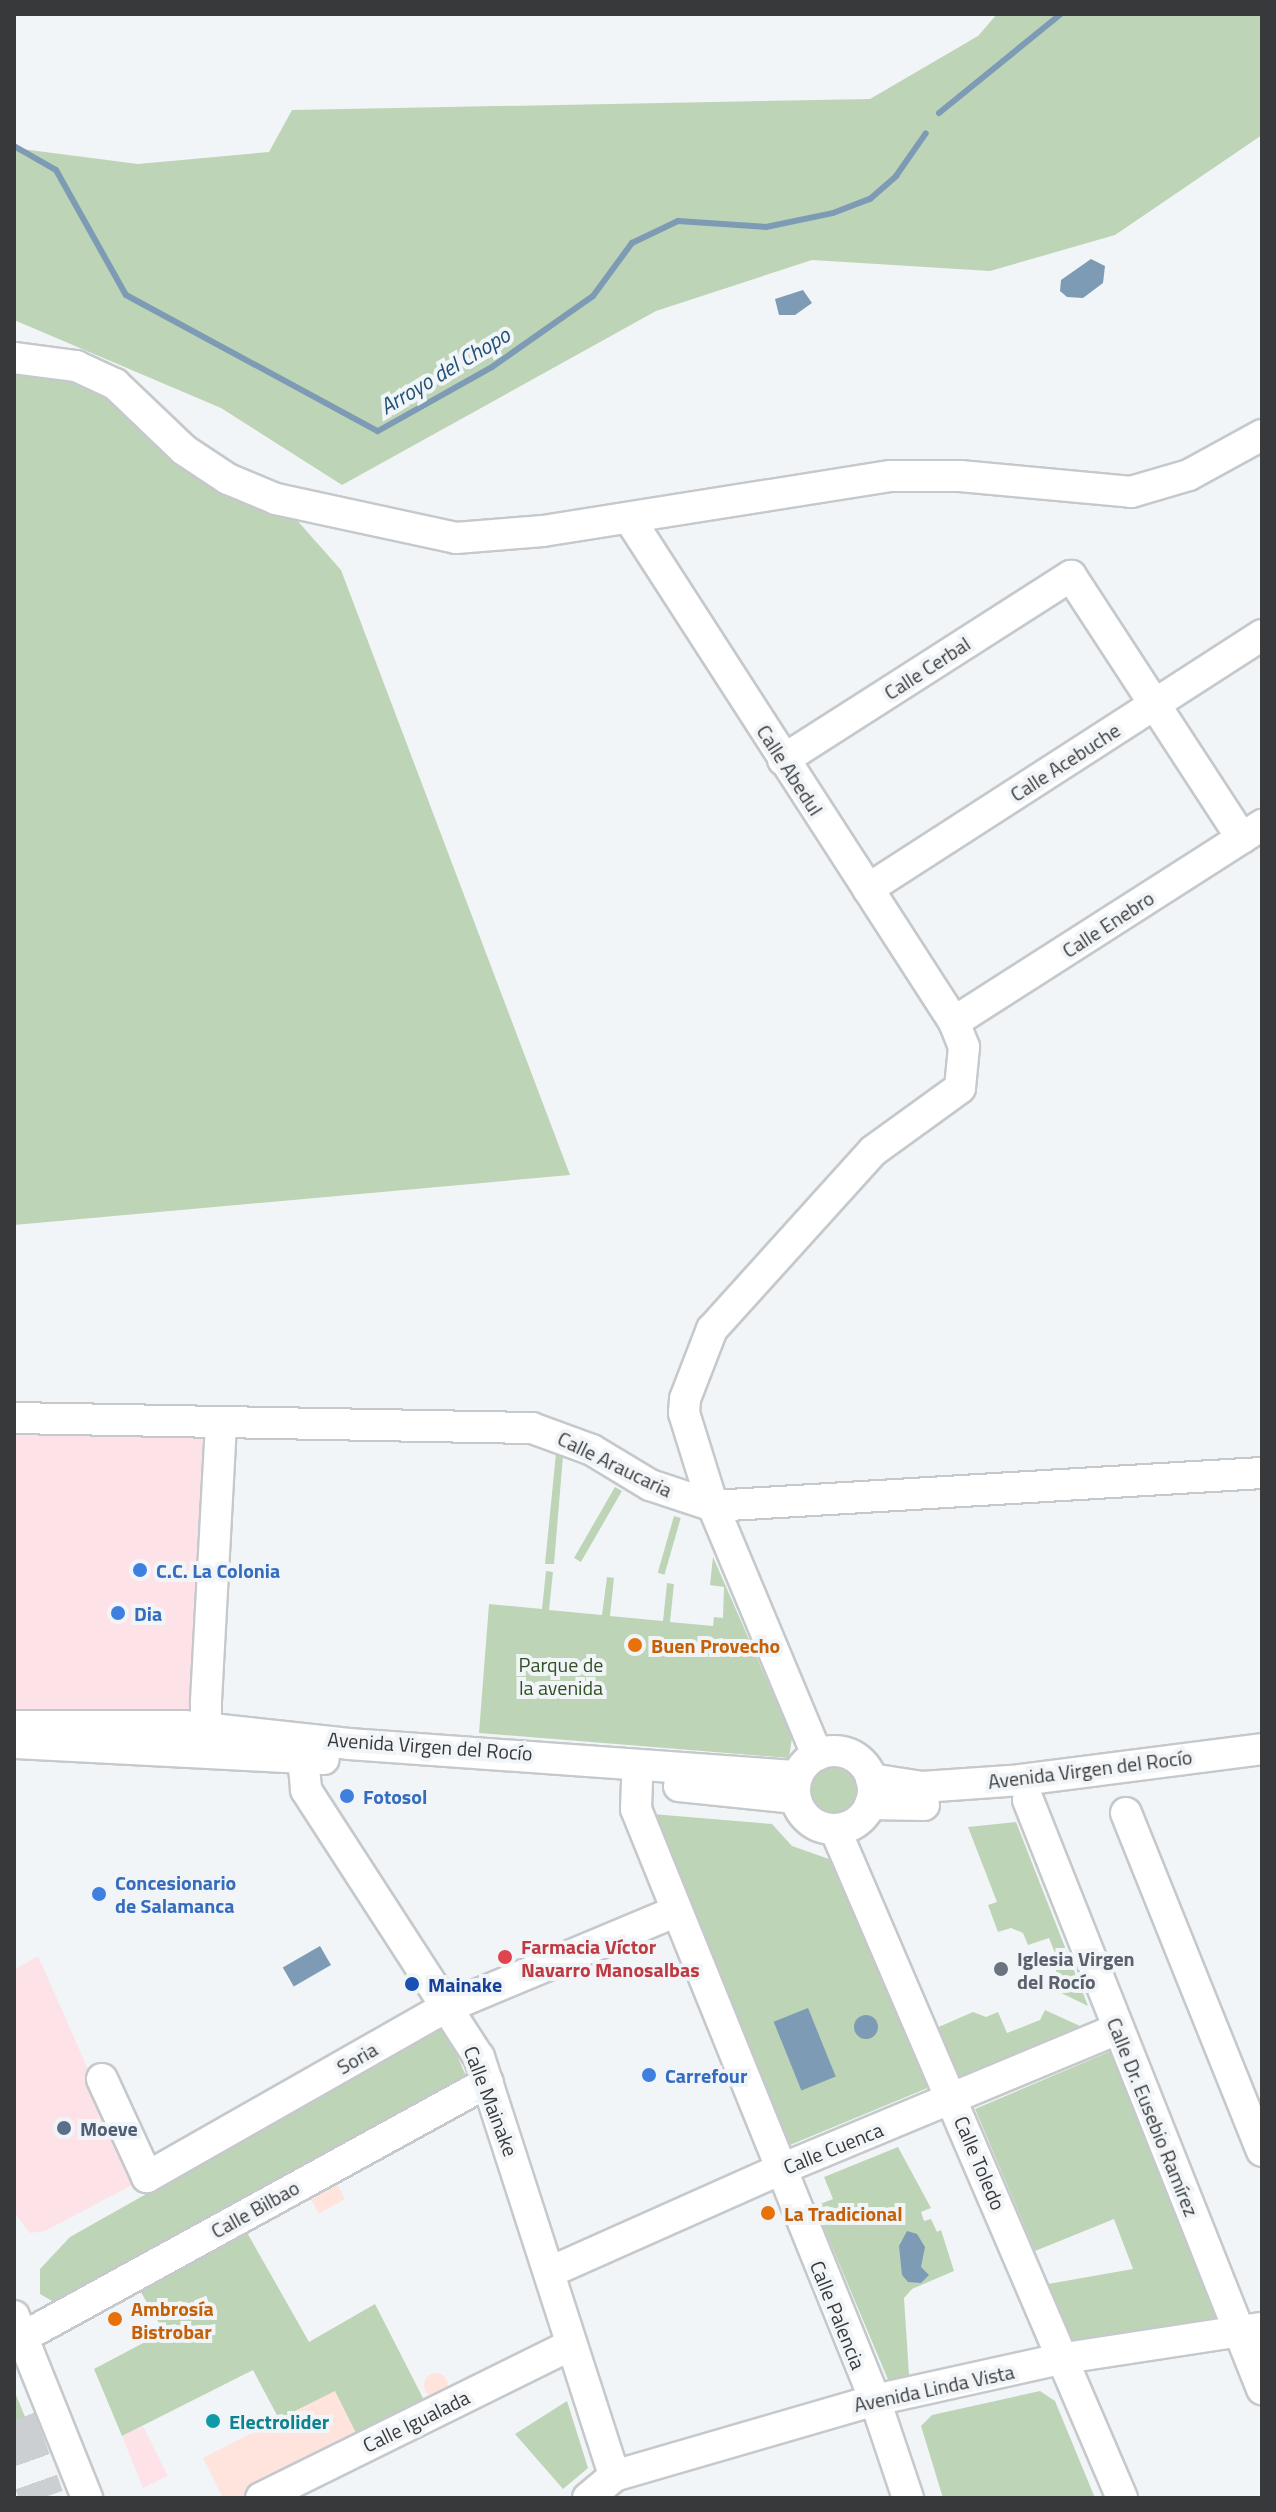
<!DOCTYPE html>
<html>
<head>
<meta charset="utf-8">
<style>
  body { margin:0 }
  #map { position:relative; width:1276px; height:2512px; overflow:hidden; background:#f1f5f8; font-family:"Titillium Web",sans-serif }
  div>[style] { position:absolute }
  .commercial>* { inset:0; background:#fde3e8; transform-origin:0 0 }
  .industrial>* { inset:0; background:#fee4dd; transform-origin:0 0 }
  .round { border-radius:50% }
  .green>* { inset:0; background:#bed4b6; transform-origin:0 0 }
  .water>* { inset:0; background:#7d9bb4; transform-origin:0 0 }
  .stream>* { height:6px; margin:-3px; padding:0 3px; transform-origin:3px; border-radius:3px; background:#7d9bb4 }
  .highway-tunnel>* { height:44px; margin-top:-22px; transform-origin:0; background:repeating-linear-gradient(90deg,#cccfd2 0 44px,transparent 0 66px) }
  .roads { filter:drop-shadow(2px 0 #c5c9cc) drop-shadow(-2px 0 #c5c9cc) drop-shadow(0 2px #c5c9cc) drop-shadow(0 -2px #c5c9cc) }
  .minor>* { height:30px; margin:-15px; padding:0 15px; transform-origin:15px; border-radius:15px; background:#fff }
  .minor>.ring { margin:-15px; padding:0; box-sizing:content-box; background:none; border:30px solid #fff; border-radius:50% }
  .dots>* { width:22px; height:22px; translate:-50% -50%; box-sizing:border-box; border:4px solid #f1f5f8; border-radius:50% }
  span { translate:-50% -50%; white-space:nowrap; text-align:center; line-height:1.15; -webkit-text-stroke:8px #f1f5f8; paint-order:stroke }
  .street-label { font-size:20px; color:#38393b }
  .shop-label { font-size:20px; color:#366cbe; font-weight:700 }
  .left { translate:0 -50%; text-align:left }
  .food-label { font-size:20px; color:#c56008; font-weight:700 }
  .park-label { font-size:20px; color:#315124 }
  .health-label { font-size:20px; color:#be3a42; font-weight:700 }
  .worship-label { font-size:20px; color:#5b616d; font-weight:700 }
  .transit-label { font-size:20px; color:#164399; font-weight:700 }
  .service-label { font-size:20px; color:#4e5e75; font-weight:700 }
  .culture-label { font-size:20px; color:#0d838f; font-weight:700 }
  .water-label { font-size:22px; color:#215276; font-style:italic }
  .frame { position:absolute; inset:0; border:16px solid #38393b; pointer-events:none }
</style>
</head>
<body>
<div id="map">
  <div class="commercial">
    <div style="left:14px;top:1429px;width:197px;height:280px;rotate:2deg"></div>
    <div style="clip-path:polygon(38px 1956px,138px 2182px,45px 2231px,30px 2233px,14px 2213px,14px 1970px)"></div>
    <div style="clip-path:polygon(143px 2426px,168px 2476px,143px 2488px,122px 2436px)"></div>
  </div>
  <div class="industrial">
    <div style="left:334px;top:2179px;width:23px;height:30px;rotate:61deg"></div>
    <div class="round" style="left:424px;top:2373px;width:24px;height:24px"></div>
    <div style="clip-path:polygon(335px 2391px,359px 2439px,242px 2498px,223px 2498px,203px 2458px)"></div>
  </div>
  <div class="green">
    <div style="clip-path:polygon(997px 14px,1262px 14px,1262px 135px,1115px 235px,990px 271px,812px 260px,656px 311px,342px 485px,221px 408px,14px 320px,14px 148px,138px 164px,269px 152px,292px 110px,870px 99px,978px 36px)"></div>
    <div style="clip-path:polygon(14px 371px,64px 374px,107px 389px,295px 518px,341px 570px,570px 1175px,14px 1225px)"></div>
    <div style="clip-path:polygon(556px 1453px,563px 1456px,554px 1564px,545px 1564px)"></div>
    <div style="left:615px;top:1487px;width:8px;height:82px;rotate:30deg"></div>
    <div style="left:674px;top:1516px;width:7px;height:59px;rotate:16deg"></div>
    <div style="clip-path:polygon(713px 1557px,792px 1738px,789px 1758px,479px 1733px,489px 1604px,542px 1609px,546px 1571px,553px 1572px,549px 1610px,602px 1615px,607px 1577px,614px 1578px,610px 1616px,663px 1621px,667px 1583px,674px 1584px,670px 1622px,713px 1626px,714px 1617px,723px 1618px,724px 1587px,710px 1585px)"></div>
    <div class="round" style="left:808px;top:1765px;width:52px;height:52px"></div>
    <div style="clip-path:polygon(652px 1814px,772px 1824px,792px 1846px,829px 1859px,930px 2087px,790px 2145px)"></div>
    <div style="clip-path:polygon(1016px 1822px,1088px 2006px,1055px 1990px,1060px 1980px,1054px 1966px,1059px 1963px,1049px 1938px,1028px 1945px,1023px 1933px,1011px 1928px,998px 1932px,988px 1905px,997px 1902px,968px 1827px)"></div>
    <div style="clip-path:polygon(1045px 2010px,1080px 2026px,955px 2079px,934px 2029px,973px 2012px,986px 2017px,998px 2012px,1007px 2033px,1040px 2020px)"></div>
    <div style="clip-path:polygon(444px 2026px,467px 2078px,250px 2199px,52px 2301px,40px 2294px,40px 2269px,70px 2237px)"></div>
    <div style="clip-path:polygon(1111px 2051px,1219px 2319px,1074px 2344px,1048px 2284px,1133px 2269px,1114px 2219px,1035px 2251px,975px 2109px)"></div>
    <div style="clip-path:polygon(898px 2147px,931px 2208px,921px 2212px,924px 2221px,931px 2219px,937px 2232px,941px 2230px,954px 2271px,912px 2289px,904px 2298px,909px 2375px,889px 2382px,815px 2206px,833px 2199px,824px 2177px)"></div>
    <div style="clip-path:polygon(245px 2229px,309px 2342px,375px 2304px,426px 2404px,359px 2439px,335px 2391px,279px 2419px,253px 2370px,122px 2436px,94px 2369px,164px 2332px,138px 2287px)"></div>
    <div style="clip-path:polygon(14px 2390px,39px 2451px,30px 2454px,14px 2414px)"></div>
    <div style="clip-path:polygon(1040px 2391px,1055px 2401px,1095px 2498px,943px 2498px,921px 2426px,932px 2415px)"></div>
    <div style="clip-path:polygon(567px 2401px,588px 2468px,563px 2489px,515px 2434px)"></div>
  </div>
  <div class="water">
    <div style="clip-path:polygon(1091px 259px,1105px 266px,1103px 283px,1083px 298px,1067px 297px,1060px 291px,1061px 280px)"></div>
    <div style="clip-path:polygon(803px 290px,812px 303px,795px 315px,779px 315px,775px 299px)"></div>
    <div style="left:320px;top:1946px;width:22px;height:43px;rotate:60deg"></div>
    <div style="left:808px;top:2008px;width:74px;height:37px;rotate:68deg"></div>
    <div class="round" style="left:854px;top:2015px;width:24px;height:24px"></div>
    <div style="clip-path:polygon(907px 2231px,917px 2234px,925px 2247px,921px 2267px,929px 2275px,921px 2283px,908px 2282px,902px 2275px,899px 2246px)"></div>
  </div>
  <div class="stream">
    <div style="left:939px;top:113px;width:157px;rotate:-39.1deg"></div>
    <div style="left:14px;top:146px;width:48px;rotate:29.7deg"></div>
    <div style="left:56px;top:170px;width:143px;rotate:60.8deg"></div>
    <div style="left:126px;top:295px;width:286px;rotate:28.4deg"></div>
    <div style="left:378px;top:431px;width:131px;rotate:-29.3deg"></div>
    <div style="left:492px;top:367px;width:123px;rotate:-35.1deg"></div>
    <div style="left:593px;top:296px;width:66px;rotate:-53.7deg"></div>
    <div style="left:632px;top:243px;width:51px;rotate:-25.6deg"></div>
    <div style="left:678px;top:221px;width:88px;rotate:3.9deg"></div>
    <div style="left:766px;top:227px;width:68px;rotate:-11.8deg"></div>
    <div style="left:833px;top:213px;width:40px;rotate:-21deg"></div>
    <div style="left:870px;top:199px;width:35px;rotate:-41deg"></div>
    <div style="left:896px;top:176px;width:52px;rotate:-55.1deg"></div>
  </div>
  <div class="highway-tunnel">
    <div style="left:14px;top:2420px;width:83px;rotate:70.3deg"></div>
  </div>
  <div class="roads">
    <div class="minor">
      <div style="left:14px;top:358px;width:63px;rotate:7.4deg"></div>
      <div style="left:76px;top:366px;width:43px;rotate:24.8deg"></div>
      <div style="left:115px;top:384px;width:95px;rotate:43.7deg"></div>
      <div style="left:184px;top:450px;width:53px;rotate:33.4deg"></div>
      <div style="left:228px;top:479px;width:52px;rotate:22.6deg"></div>
      <div style="left:276px;top:499px;width:184px;rotate:12.2deg"></div>
      <div style="left:456px;top:538px;width:87px;rotate:-4.6deg"></div>
      <div style="left:543px;top:531px;width:352px;rotate:-9deg"></div>
      <div style="left:891px;top:476px;width:69px"></div>
      <div style="left:960px;top:476px;width:172px;rotate:5.3deg"></div>
      <div style="left:1131px;top:492px;width:60px;rotate:-16.3deg"></div>
      <div style="left:1189px;top:475px;width:83px;rotate:-28.7deg"></div>
      <div style="left:629px;top:518px;width:600px;rotate:57.18deg"></div>
      <div style="left:954px;top:1022px;width:27px;rotate:68deg"></div>
      <div style="left:964px;top:1047px;width:41px;rotate:95.6deg"></div>
      <div style="left:960px;top:1088px;width:107px;rotate:144.1deg"></div>
      <div style="left:873px;top:1151px;width:240px;rotate:132.1deg"></div>
      <div style="left:712px;top:1329px;width:75px;rotate:111.1deg"></div>
      <div style="left:685px;top:1399px;width:14px;rotate:94deg"></div>
      <div style="left:684px;top:1413px;width:97px;rotate:72.7deg"></div>
      <div style="left:713px;top:1506px;width:270px;rotate:67.3deg"></div>
      <div style="left:783px;top:760px;width:342px;rotate:-32.6deg"></div>
      <div style="left:1071px;top:576px;width:313px;rotate:56.9deg"></div>
      <div style="left:868px;top:889px;width:469px;rotate:-32.8deg"></div>
      <div style="left:954px;top:1022px;width:366px;rotate:-32.6deg"></div>
      <div style="left:14px;top:1418px;width:518px;rotate:1.11deg"></div>
      <div style="left:532px;top:1428px;width:64px;rotate:20.1deg"></div>
      <div style="left:592px;top:1450px;width:68px;rotate:31.1deg"></div>
      <div style="left:650px;top:1485px;width:66px;rotate:18.4deg"></div>
      <div style="left:713px;top:1506px;width:550px;rotate:-3.44deg"></div>
      <div style="left:14px;top:1726px;width:170px"></div>
      <div style="left:184px;top:1726px;width:166px;rotate:6.2deg"></div>
      <div style="left:349px;top:1744px;width:449px;rotate:4.1deg"></div>
      <div style="left:218px;top:1742px;width:19px;rotate:-129deg"></div>
      <div style="left:206px;top:1727px;width:26px;rotate:-90deg"></div>
      <div style="left:206px;top:1701px;width:279px;rotate:-86.9deg"></div>
      <div style="left:16px;top:1743px;width:308px;rotate:3deg"></div>
      <div class="ring" style="left:795px;top:1751px;width:48px;height:48px"></div>
      <div style="left:303px;top:1759px;width:31px;rotate:84deg"></div>
      <div style="left:306px;top:1790px;width:318px;rotate:57.1deg"></div>
      <div style="left:479px;top:2057px;width:440px;rotate:72.1deg"></div>
      <div style="left:871px;top:1779px;width:52px;rotate:8.9deg"></div>
      <div style="left:922px;top:1787px;width:99px;rotate:-4deg"></div>
      <div style="left:1021px;top:1780px;width:243px;rotate:-7.3deg"></div>
      <div style="left:637px;top:1781px;width:28px;rotate:92deg"></div>
      <div style="left:636px;top:1809px;width:637px;rotate:67.98deg"></div>
      <div style="left:875px;top:2400px;width:103px;rotate:71.4deg"></div>
      <div style="left:679px;top:1786px;width:117px;rotate:5.9deg"></div>
      <div style="left:1028px;top:1800px;width:634px;rotate:68.33deg"></div>
      <div style="left:870px;top:1804px;width:54px;rotate:1.1deg"></div>
      <div style="left:1126px;top:1813px;width:364px;rotate:68.1deg"></div>
      <div style="left:835px;top:1829px;width:728px;rotate:66.78deg"></div>
      <div style="left:102px;top:2079px;width:108px;rotate:65.3deg"></div>
      <div style="left:147px;top:2177px;width:343px;rotate:-29.6deg"></div>
      <div style="left:445px;top:2008px;width:249px;rotate:-22.7deg"></div>
      <div style="left:550px;top:2272px;width:251px;rotate:-24deg"></div>
      <div style="left:779px;top:2170px;width:367px;rotate:-22.6deg"></div>
      <div style="left:14px;top:2316px;width:196px;rotate:68.1deg"></div>
      <div style="left:23px;top:2337px;width:530px;rotate:-28.74deg"></div>
      <div style="left:261px;top:2498px;width:346px;rotate:-26.3deg"></div>
      <div style="left:588px;top:2498px;width:34px;rotate:-40deg"></div>
      <div style="left:614px;top:2476px;width:272px;rotate:-16.2deg"></div>
      <div style="left:875px;top:2400px;width:195px;rotate:-12.5deg"></div>
      <div style="left:1065px;top:2358px;width:199px;rotate:-8.7deg"></div>
    </div>
  </div>
  <div class="dots">
    <div style="left:140px;top:1570px;background:#3f7fe0"></div>
    <div style="left:118px;top:1613px;background:#3f7fe0"></div>
    <div style="left:635px;top:1645px;background:#e8710a"></div>
    <div style="left:347px;top:1796px;background:#3f7fe0"></div>
    <div style="left:99px;top:1894px;background:#3f7fe0"></div>
    <div style="left:505px;top:1957px;background:#e0444e"></div>
    <div style="left:1001px;top:1969px;background:#6b7280"></div>
    <div style="left:412px;top:1984px;background:#1a4fb4"></div>
    <div style="left:649px;top:2075px;background:#3f7fe0"></div>
    <div style="left:64px;top:2128px;background:#5c6f8a"></div>
    <div style="left:768px;top:2213px;background:#e8710a"></div>
    <div style="left:115px;top:2319px;background:#e8710a"></div>
    <div style="left:213px;top:2421px;background:#0f9aa8"></div>
  </div>
  <div class="street-label">
    <span style="left:927px;top:668px;rotate:-33deg">Calle Cerbal</span>
    <span style="left:1065px;top:762px;rotate:-33deg">Calle Acebuche</span>
    <span style="left:790px;top:770px;rotate:57deg">Calle Abedul</span>
    <span style="left:1108px;top:924px;rotate:-33deg">Calle Enebro</span>
    <span style="left:615px;top:1464px;rotate:26deg">Calle Araucaria</span>
    <span style="left:430px;top:1746px;rotate:4deg">Avenida Virgen del Rocío</span>
    <span style="left:1090px;top:1769px;rotate:-7deg">Avenida Virgen del Rocío</span>
    <span style="left:357px;top:2058px;rotate:-30deg">Soria</span>
    <span style="left:491px;top:2101px;rotate:69deg">Calle Mainake</span>
    <span style="left:1153px;top:2117px;rotate:68deg">Calle Dr. Eusebio Ramírez</span>
    <span style="left:833px;top:2148px;rotate:-22deg">Calle Cuenca</span>
    <span style="left:980px;top:2163px;rotate:67deg">Calle Toledo</span>
    <span style="left:255px;top:2209px;rotate:-29deg">Calle Bilbao</span>
    <span style="left:838px;top:2315px;rotate:68deg">Calle Palencia</span>
    <span style="left:934px;top:2388px;rotate:-12deg">Avenida Linda Vista</span>
    <span style="left:416px;top:2421px;rotate:-26deg">Calle Igualada</span>
  </div>
  <div class="shop-label">
    <span class="left" style="left:156px;top:1570px">C.C. La Colonia</span>
    <span class="left" style="left:134px;top:1613px">Dia</span>
    <span class="left" style="left:363px;top:1796px">Fotosol</span>
    <span class="left" style="left:115px;top:1894px">Concesionario<br>de Salamanca</span>
    <span class="left" style="left:665px;top:2075px">Carrefour</span>
  </div>
  <div class="food-label">
    <span class="left" style="left:651px;top:1645px">Buen Provecho</span>
    <span class="left" style="left:784px;top:2213px">La Tradicional</span>
    <span class="left" style="left:131px;top:2320px">Ambrosía<br>Bistrobar</span>
  </div>
  <div class="park-label">
    <span style="left:561px;top:1676px">Parque de<br>la avenida</span>
  </div>
  <div class="health-label">
    <span class="left" style="left:521px;top:1958px">Farmacia Víctor<br>Navarro Manosalbas</span>
  </div>
  <div class="worship-label">
    <span class="left" style="left:1017px;top:1970px">Iglesia Virgen<br>del Rocío</span>
  </div>
  <div class="transit-label">
    <span class="left" style="left:428px;top:1984px">Mainake</span>
  </div>
  <div class="service-label">
    <span class="left" style="left:80px;top:2128px">Moeve</span>
  </div>
  <div class="culture-label">
    <span class="left" style="left:229px;top:2421px">Electrolider</span>
  </div>
  <div class="water-label">
    <span style="left:445px;top:371px;rotate:-31deg">Arroyo del Chopo</span>
  </div>
  <div class="frame"></div>
</div>
</body>
</html>
